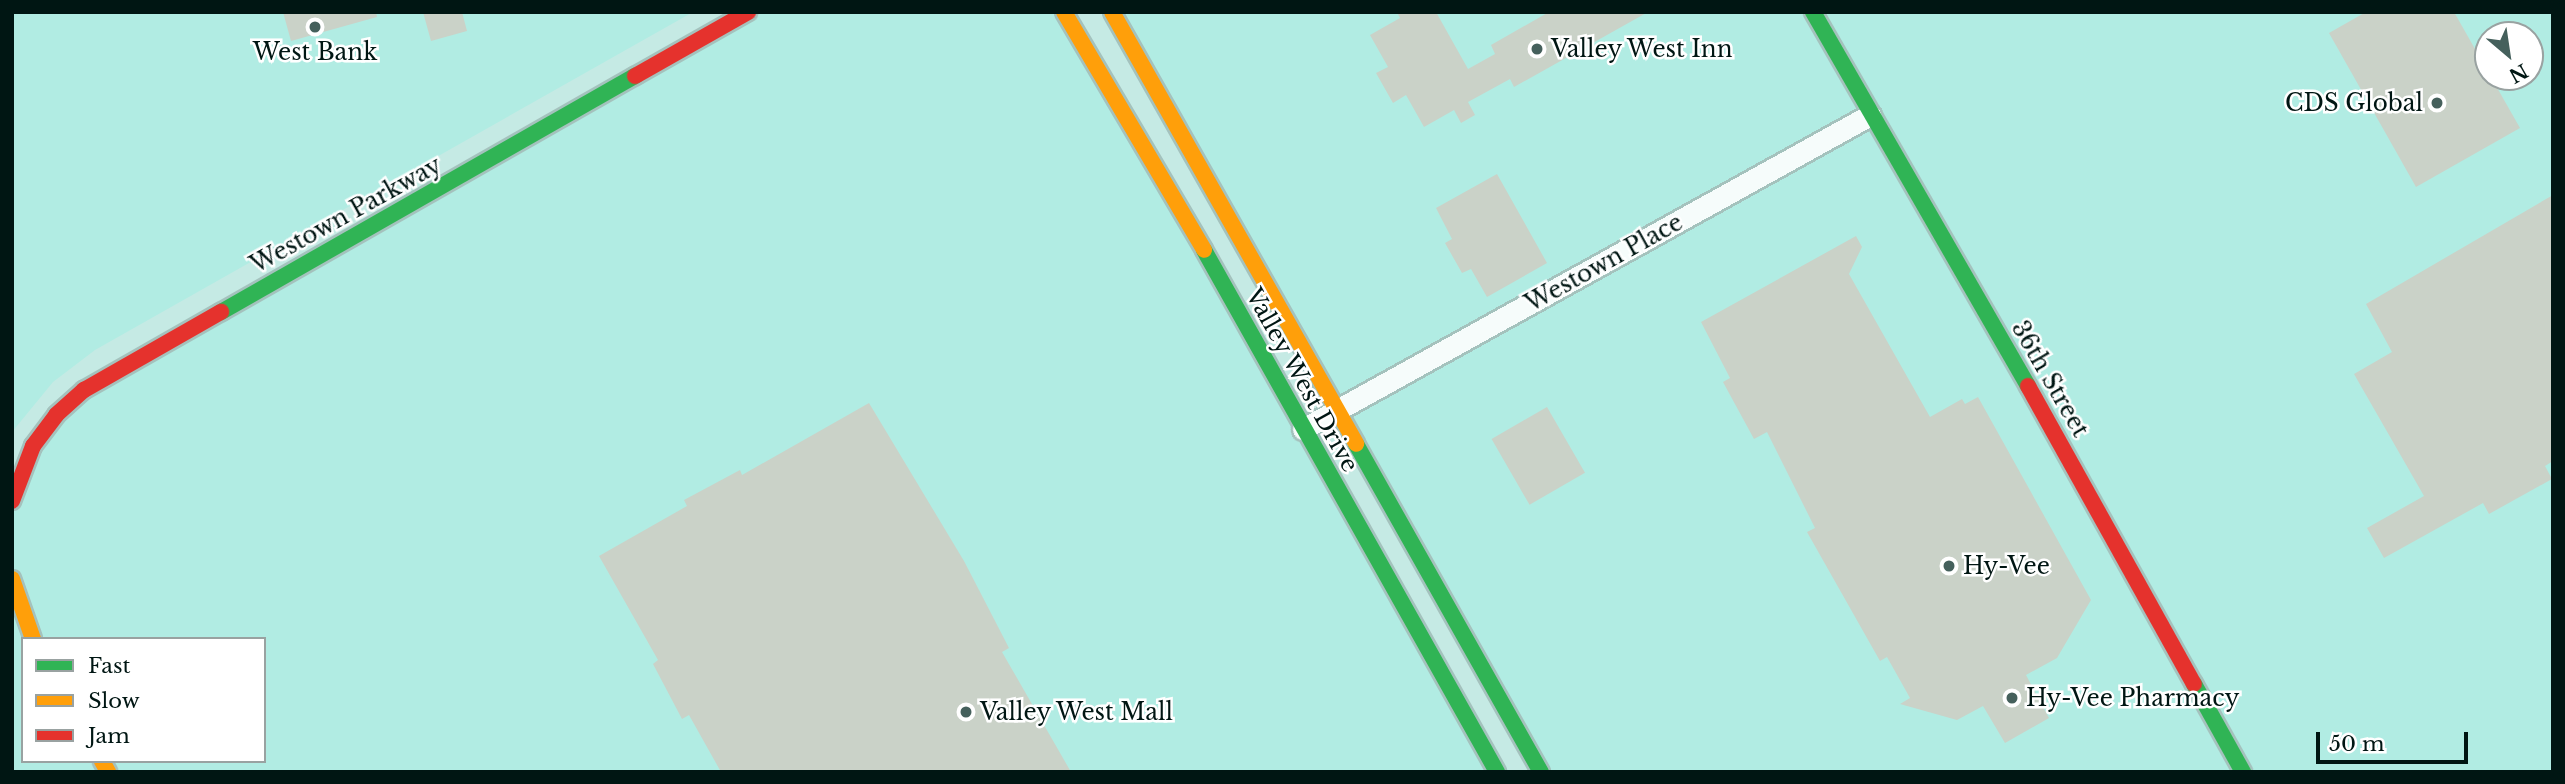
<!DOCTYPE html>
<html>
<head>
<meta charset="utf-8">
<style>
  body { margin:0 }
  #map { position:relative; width:2565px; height:784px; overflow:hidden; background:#c5eae4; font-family:"Libre Baskerville",serif }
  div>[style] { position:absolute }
  .built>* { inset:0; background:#b1ece3 }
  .building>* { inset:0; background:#cad2c8; transform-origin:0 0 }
  .roads { filter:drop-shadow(2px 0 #a4c2bd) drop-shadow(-2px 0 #a4c2bd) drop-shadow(0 2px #a4c2bd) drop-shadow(0 -2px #a4c2bd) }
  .street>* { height:21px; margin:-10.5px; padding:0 10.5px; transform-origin:10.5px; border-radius:10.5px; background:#f6fcfb }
  .fast>* { height:16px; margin:-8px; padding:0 8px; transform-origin:8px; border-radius:8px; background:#30b455 }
  .slow>* { height:16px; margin:-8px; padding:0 8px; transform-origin:8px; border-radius:8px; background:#ff9f0a }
  .jam>* { height:16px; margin:-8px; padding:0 8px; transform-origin:8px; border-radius:8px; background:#e5322d }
  .dots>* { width:19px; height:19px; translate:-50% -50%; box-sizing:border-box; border:4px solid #fff; border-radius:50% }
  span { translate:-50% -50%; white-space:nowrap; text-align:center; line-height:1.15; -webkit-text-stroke:5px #fff; paint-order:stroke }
  .poi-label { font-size:23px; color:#001613 }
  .left { translate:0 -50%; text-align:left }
  .right { translate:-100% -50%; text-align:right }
  .street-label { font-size:23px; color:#001613 }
  .frame { position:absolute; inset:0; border:14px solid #001613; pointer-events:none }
  .legend { position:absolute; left:21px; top:637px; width:245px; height:126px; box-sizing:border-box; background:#fff; border:2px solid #99a2a1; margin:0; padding:9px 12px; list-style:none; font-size:21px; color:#001613 }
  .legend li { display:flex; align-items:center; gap:14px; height:35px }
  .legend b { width:35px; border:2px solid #99a2a1 }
  .north { position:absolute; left:2474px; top:21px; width:70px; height:70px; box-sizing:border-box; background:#fff; border:2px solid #99a2a1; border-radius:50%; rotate:151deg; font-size:19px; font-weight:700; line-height:28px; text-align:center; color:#001613 }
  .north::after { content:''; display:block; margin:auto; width:24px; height:32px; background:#45605c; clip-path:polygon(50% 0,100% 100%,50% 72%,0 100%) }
  .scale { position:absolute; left:2316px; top:732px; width:152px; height:32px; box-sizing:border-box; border:4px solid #001613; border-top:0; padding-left:9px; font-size:21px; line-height:24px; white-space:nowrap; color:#001613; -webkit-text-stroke:5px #fff; paint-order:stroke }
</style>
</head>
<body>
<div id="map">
  <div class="built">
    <div style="clip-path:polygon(12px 12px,693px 12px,95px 350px,53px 382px,12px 432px)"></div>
    <div style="clip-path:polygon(evenodd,748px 12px,1064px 12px,1497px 772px,12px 772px,12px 501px,56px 416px,748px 12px,23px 639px,264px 639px,264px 761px,23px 761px,23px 639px)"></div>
    <div style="clip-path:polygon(evenodd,1112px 12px,2553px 12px,2553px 772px,1541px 772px,1112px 12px,2488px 35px,2530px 35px,2530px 77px,2488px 77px,2488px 35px)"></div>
  </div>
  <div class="building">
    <div style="clip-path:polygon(283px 12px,376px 12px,377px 17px,291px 41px)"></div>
    <div style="clip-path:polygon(423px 12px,462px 12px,467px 31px,431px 41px)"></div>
    <div style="clip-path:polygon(1397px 12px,1436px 12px,1468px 69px,1495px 54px,1491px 45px,1549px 12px,1648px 12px,1514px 87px,1510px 79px,1468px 102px,1475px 115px,1461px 123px,1454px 110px,1424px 127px,1406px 95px,1393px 103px,1376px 73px,1388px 67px,1370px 35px,1400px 18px)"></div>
    <div style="clip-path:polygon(2366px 12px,2454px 12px,2520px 128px,2416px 187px,2329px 33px)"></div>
    <div style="clip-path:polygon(1497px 174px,1547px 263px,1487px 297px,1471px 269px,1462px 273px,1445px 243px,1452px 239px,1436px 208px)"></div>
    <div style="clip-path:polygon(2553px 195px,2553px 461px,2545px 466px,2552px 479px,2489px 514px,2483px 503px,2384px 558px,2367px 528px,2424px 496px,2354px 374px,2392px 352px,2366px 304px)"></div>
    <div style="clip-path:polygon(1856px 236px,1862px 247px,1849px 274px,1930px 417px,1962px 399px,1965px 404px,1978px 397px,2091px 600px,2057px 658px,2026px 675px,2049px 718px,2005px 743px,1983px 706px,1957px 720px,1900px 704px,1910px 698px,1887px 657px,1880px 661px,1807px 532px,1815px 528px,1767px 432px,1754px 439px,1723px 382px,1730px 378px,1701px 322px)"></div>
    <div style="clip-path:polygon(869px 403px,964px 561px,1009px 648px,1002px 652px,1071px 772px,721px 772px,689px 715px,682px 719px,653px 664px,658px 660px,599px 556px,687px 506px,684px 500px,740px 470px,742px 475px)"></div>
    <div style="left:1547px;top:407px;width:76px;height:64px;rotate:60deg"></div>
  </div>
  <div class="roads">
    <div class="street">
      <div style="left:1303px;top:429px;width:648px;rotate:-28.98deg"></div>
    </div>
    <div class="fast">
      <div style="left:1813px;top:12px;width:431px;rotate:60.1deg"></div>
      <div style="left:1204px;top:250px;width:599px;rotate:60.69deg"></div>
      <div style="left:221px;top:312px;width:477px;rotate:-29.7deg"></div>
      <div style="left:1356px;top:444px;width:377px;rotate:60.6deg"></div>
      <div style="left:2194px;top:684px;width:101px;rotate:60.9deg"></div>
    </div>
    <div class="slow">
      <div style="left:1064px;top:12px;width:276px;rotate:59.5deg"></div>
      <div style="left:1112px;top:12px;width:496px;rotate:60.5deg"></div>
      <div style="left:12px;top:579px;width:64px;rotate:70.7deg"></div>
      <div style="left:102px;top:761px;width:13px;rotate:61deg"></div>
    </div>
    <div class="jam">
      <div style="left:635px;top:76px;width:130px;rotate:-29.5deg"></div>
      <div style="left:2028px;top:386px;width:341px;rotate:60.9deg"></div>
      <div style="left:12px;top:501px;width:59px;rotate:-69.1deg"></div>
      <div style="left:33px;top:446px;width:39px;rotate:-53deg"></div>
      <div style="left:56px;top:415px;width:38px;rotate:-42deg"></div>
      <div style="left:84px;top:390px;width:158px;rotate:-29.7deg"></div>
    </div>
  </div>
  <div class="dots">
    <div style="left:315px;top:27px;background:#45605c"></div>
    <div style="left:1537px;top:49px;background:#45605c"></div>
    <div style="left:2437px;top:103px;background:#45605c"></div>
    <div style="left:1949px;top:566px;background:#45605c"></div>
    <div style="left:2012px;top:698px;background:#45605c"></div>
    <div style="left:966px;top:712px;background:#45605c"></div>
  </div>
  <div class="poi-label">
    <span class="left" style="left:1551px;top:49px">Valley West Inn</span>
    <span style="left:315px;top:52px">West Bank</span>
    <span class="right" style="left:2423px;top:103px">CDS Global</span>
    <span class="left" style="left:1963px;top:566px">Hy-Vee</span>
    <span class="left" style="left:2026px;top:698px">Hy-Vee Pharmacy</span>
    <span class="left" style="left:980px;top:712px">Valley West Mall</span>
  </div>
  <div class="street-label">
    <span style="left:346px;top:215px;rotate:-29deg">Westown Parkway</span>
    <span style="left:1604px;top:263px;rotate:-29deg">Westown Place</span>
    <span style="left:2050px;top:379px;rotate:60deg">36th Street</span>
    <span style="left:1302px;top:380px;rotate:61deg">Valley West Drive</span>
  </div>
  <div class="frame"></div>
  <ul class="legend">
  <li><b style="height:9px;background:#30b455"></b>Fast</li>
  <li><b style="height:9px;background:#ff9f0a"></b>Slow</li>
  <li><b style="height:9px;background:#e5322d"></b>Jam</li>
  </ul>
  <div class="north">N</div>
  <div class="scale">50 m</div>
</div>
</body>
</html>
